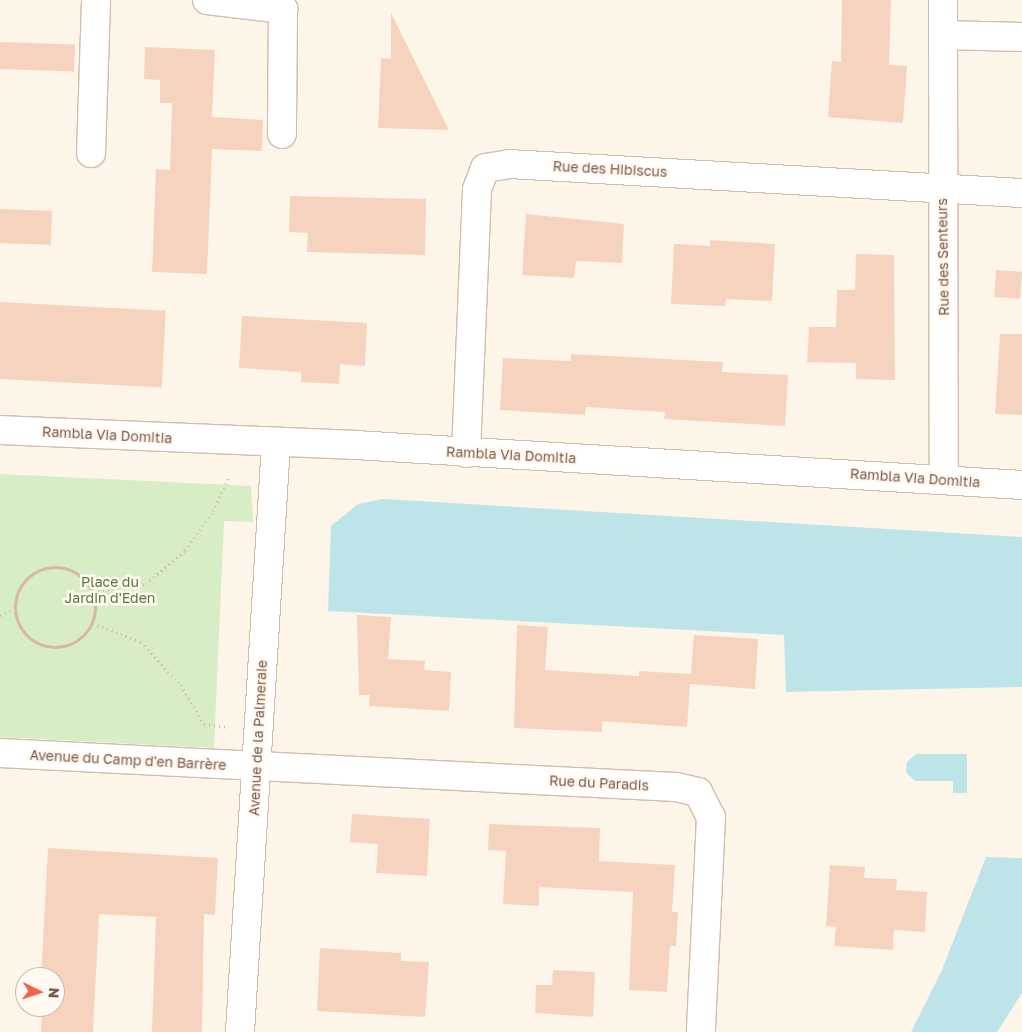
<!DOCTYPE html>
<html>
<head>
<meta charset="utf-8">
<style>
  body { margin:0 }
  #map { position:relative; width:1022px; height:1032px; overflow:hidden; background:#fef5e9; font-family:"Golos Text",sans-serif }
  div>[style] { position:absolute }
  .green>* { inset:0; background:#d7edc6 }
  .water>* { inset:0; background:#bce4e9 }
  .building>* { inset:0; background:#f5d3bf; transform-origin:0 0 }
  .path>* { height:3px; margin-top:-1.5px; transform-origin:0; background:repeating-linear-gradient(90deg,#dbb6a1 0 1px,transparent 0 5px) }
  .path>.ring { margin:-1.5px; padding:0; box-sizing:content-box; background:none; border:3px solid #dbb6a1; border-radius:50% }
  .roads { filter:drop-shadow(1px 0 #d2bcad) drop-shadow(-1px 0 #d2bcad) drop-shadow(0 1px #d2bcad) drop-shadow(0 -1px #d2bcad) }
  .street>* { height:28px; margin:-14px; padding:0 14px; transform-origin:14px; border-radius:14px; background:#fff }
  span { translate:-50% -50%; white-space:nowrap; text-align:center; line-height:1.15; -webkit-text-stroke:5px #fff9f1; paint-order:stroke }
  .street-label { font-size:14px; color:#7b5a4a }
  .park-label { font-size:14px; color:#527b3e }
  .north { position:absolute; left:15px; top:967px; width:50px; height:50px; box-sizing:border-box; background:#fff9f1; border:1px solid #cab9ae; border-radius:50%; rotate:94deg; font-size:14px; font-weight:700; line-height:20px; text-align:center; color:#7b5a4a }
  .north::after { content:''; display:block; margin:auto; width:18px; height:22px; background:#ee6848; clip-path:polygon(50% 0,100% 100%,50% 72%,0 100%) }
</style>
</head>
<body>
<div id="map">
  <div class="green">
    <div style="clip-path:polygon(0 474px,251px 486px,253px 522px,224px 521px,214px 748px,0 737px)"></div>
  </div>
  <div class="water">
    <div style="clip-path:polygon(383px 499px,1022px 537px,1022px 687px,786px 692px,784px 635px,328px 611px,331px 526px,358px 504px)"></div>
    <div style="clip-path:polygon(916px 754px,967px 754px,967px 793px,953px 793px,953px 781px,915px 781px,906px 772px,907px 762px)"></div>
    <div style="clip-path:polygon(986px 857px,1022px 858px,1022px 993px,997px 1032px,911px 1032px,942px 970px)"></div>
  </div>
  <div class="building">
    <div style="clip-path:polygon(842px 0,891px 0,889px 65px,907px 66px,903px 123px,828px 117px,832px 61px,841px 62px)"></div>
    <div style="clip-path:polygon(391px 13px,449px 130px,378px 128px,381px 58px,391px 59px)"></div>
    <div style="left:0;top:42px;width:75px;height:27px;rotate:2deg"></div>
    <div style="clip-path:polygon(145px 47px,215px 50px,212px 117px,263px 120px,262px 151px,212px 149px,207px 274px,152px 272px,156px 169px,170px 170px,172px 103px,160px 103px,160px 80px,144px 79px)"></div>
    <div style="clip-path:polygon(290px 196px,426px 199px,425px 255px,307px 252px,308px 233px,289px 232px)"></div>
    <div style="left:0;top:209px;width:52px;height:34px;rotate:2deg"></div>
    <div style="clip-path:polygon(526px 214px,624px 224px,622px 263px,576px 261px,574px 278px,522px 275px)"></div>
    <div style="clip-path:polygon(710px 240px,775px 244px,772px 301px,726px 299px,725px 306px,671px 304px,674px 244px,710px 246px)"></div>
    <div style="clip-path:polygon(856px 254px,894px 255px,895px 380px,856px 379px,856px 363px,807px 362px,809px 327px,836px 327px,837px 290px,855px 290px)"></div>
    <div style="left:996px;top:270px;width:26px;height:27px;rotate:4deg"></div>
    <div style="left:0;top:302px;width:166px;height:77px;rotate:3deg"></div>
    <div style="clip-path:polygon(242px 316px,367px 323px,365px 366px,340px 364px,339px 384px,301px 382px,301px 372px,239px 368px)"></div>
    <div style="clip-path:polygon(1000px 334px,1022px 334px,1022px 415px,995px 414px)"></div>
    <div style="clip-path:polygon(571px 354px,723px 362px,722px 372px,788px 375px,785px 426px,664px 419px,665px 412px,586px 407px,585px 415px,500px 410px,503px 358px,571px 361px)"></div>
    <div style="clip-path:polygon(357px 615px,391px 617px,388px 659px,425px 661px,424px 670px,451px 672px,449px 711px,369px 706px,370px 695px,359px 695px)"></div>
    <div style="clip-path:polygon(517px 625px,548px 627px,545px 670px,639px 676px,639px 671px,691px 674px,694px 635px,758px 639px,755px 689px,690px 684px,687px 727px,602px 721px,602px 732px,514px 728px)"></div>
    <div style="clip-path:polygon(352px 814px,430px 819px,427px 876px,376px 873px,378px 844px,350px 842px)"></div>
    <div style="clip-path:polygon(489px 824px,600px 828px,599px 861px,675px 865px,672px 912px,678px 912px,676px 946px,670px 946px,667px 992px,629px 990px,633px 892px,539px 887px,539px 906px,503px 904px,506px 851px,488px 850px)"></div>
    <div style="clip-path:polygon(48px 848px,218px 858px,215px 915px,204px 914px,202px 1032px,152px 1032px,156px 917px,99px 914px,93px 1032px,41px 1032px,42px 1007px,55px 1007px,55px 977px,41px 977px)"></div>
    <div style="clip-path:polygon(830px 865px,865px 867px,864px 878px,897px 879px,896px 890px,927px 892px,925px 932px,894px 930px,893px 950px,834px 946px,836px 927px,826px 926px)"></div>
    <div style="clip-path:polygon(320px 948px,401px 953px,401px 961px,429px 962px,425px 1017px,317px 1011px)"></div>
    <div style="clip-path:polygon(553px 970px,595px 972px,593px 1017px,535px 1013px,536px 985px,552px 985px)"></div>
  </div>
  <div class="path">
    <div class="ring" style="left:15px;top:567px;width:77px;height:77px"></div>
    <div style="left:93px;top:591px;width:53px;rotate:-7.5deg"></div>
    <div style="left:146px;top:584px;width:52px;rotate:-41.1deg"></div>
    <div style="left:185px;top:550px;width:48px;rotate:-54.3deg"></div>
    <div style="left:213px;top:511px;width:38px;rotate:-65deg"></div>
    <div style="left:0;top:615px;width:15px;rotate:-23deg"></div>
    <div style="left:93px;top:623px;width:52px;rotate:21.6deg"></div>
    <div style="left:141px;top:642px;width:59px;rotate:47.1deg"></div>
    <div style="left:181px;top:685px;width:45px;rotate:59.5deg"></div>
    <div style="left:204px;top:724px;width:23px;rotate:7deg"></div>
  </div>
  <div class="roads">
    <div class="street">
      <div style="left:207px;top:0;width:77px;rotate:6.8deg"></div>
      <div style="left:283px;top:9px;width:125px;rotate:90.5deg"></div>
      <div style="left:943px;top:0;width:35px;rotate:90deg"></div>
      <div style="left:943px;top:35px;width:79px;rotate:1.5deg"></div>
      <div style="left:943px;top:35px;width:444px;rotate:89.9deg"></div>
      <div style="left:91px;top:153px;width:153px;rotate:-88.1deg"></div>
      <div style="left:0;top:430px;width:355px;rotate:2.4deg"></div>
      <div style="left:355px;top:445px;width:668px;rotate:3.43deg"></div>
      <div style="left:466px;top:453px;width:264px;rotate:-87.6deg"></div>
      <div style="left:477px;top:189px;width:22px;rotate:-69deg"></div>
      <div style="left:485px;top:168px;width:24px;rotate:-9deg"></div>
      <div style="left:509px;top:164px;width:514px;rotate:3.24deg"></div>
      <div style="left:0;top:753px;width:677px;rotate:2.88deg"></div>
      <div style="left:676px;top:787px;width:23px;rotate:13deg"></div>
      <div style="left:698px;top:792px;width:28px;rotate:63deg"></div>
      <div style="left:711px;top:817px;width:215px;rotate:92.7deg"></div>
      <div style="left:240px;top:1032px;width:589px;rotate:-86.5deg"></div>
    </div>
  </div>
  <div class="street-label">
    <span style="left:610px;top:169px;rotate:3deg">Rue des Hibiscus</span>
    <span style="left:943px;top:257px;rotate:-91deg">Rue des Senteurs</span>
    <span style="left:107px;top:435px;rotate:3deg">Rambla Via Domitia</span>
    <span style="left:511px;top:455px;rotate:3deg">Rambla Via Domitia</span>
    <span style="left:915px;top:478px;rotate:4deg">Rambla Via Domitia</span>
    <span style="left:258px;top:738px;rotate:-87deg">Avenue de la Palmeraie</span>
    <span style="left:128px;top:760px;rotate:3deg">Avenue du Camp d'en Barrère</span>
    <span style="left:599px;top:783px;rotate:3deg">Rue du Paradis</span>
  </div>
  <div class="park-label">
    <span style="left:110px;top:590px">Place du<br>Jardin d'Eden</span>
  </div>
  <div class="north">N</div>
</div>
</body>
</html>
